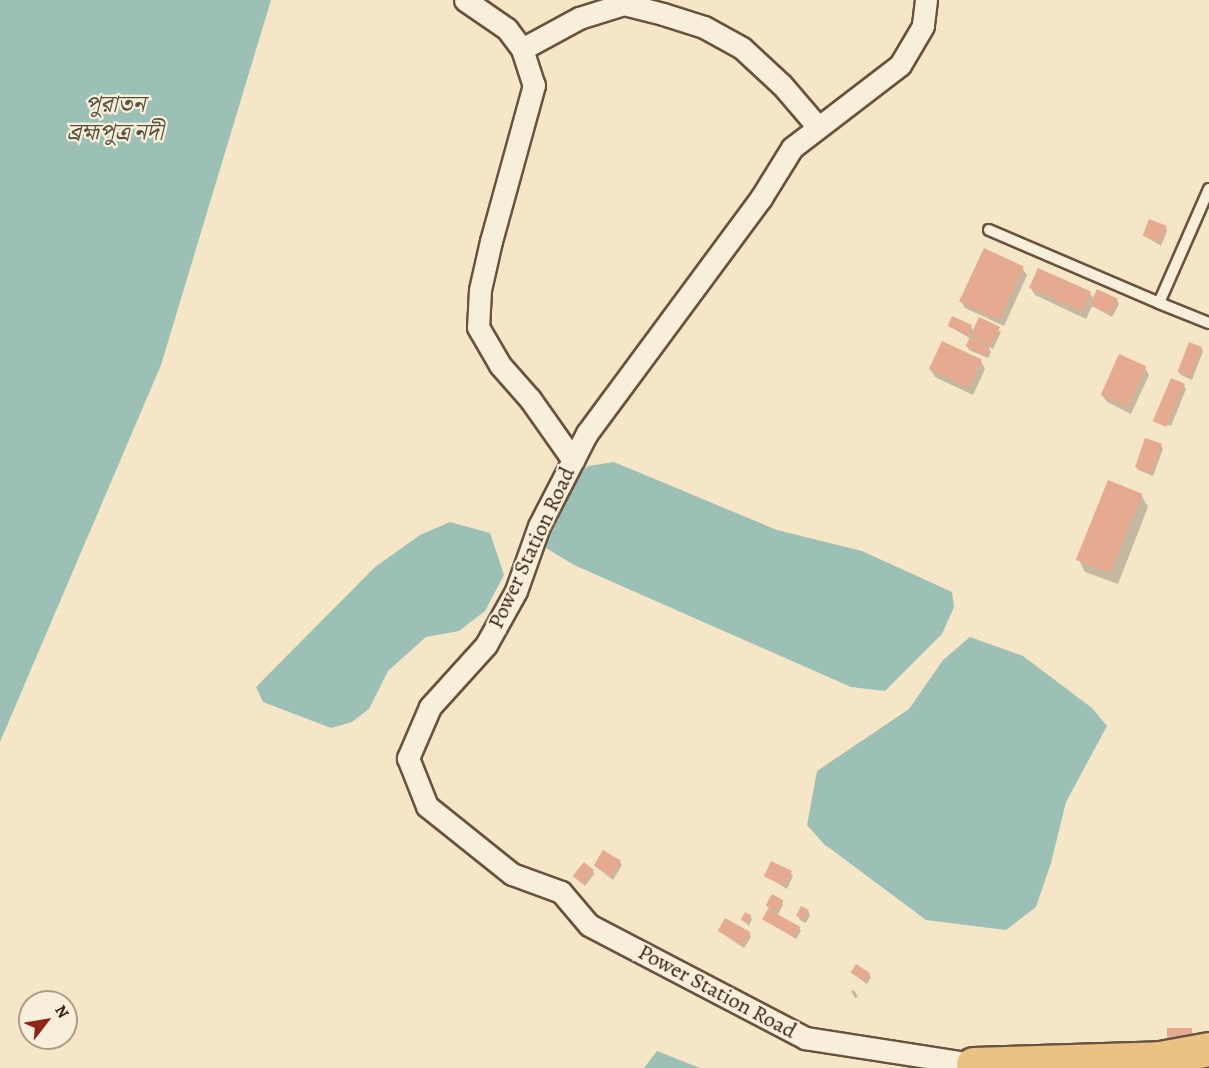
<!DOCTYPE html>
<html>
<head>
<meta charset="utf-8">
<style>
  body { margin:0 }
  #map { position:relative; width:1209px; height:1068px; overflow:hidden; background:#f5e6c8; font-family:Alegreya,"Noto Serif Bengali",serif }
  div>[style] { position:absolute }
  .water>* { inset:0; background:#9cc0b5 }
  .shadow>* { inset:0; background:#0003 }
  .building>* { inset:0; background:#e6aa91; transform-origin:0 0 }
  .roads { filter:drop-shadow(2px 0 #69533e) drop-shadow(-2px 0 #69533e) drop-shadow(0 2px #69533e) drop-shadow(0 -2px #69533e) }
  .service>* { height:10px; margin:-5px; padding:0 5px; transform-origin:5px; border-radius:5px; background:#f8efdb }
  .minor>* { height:21px; margin:-10.5px; padding:0 10.5px; transform-origin:10.5px; border-radius:10.5px; background:#f8efdb }
  .primary>* { height:33px; margin:-16.5px; padding:0 16.5px; transform-origin:16.5px; border-radius:16.5px; background:#eac384 }
  span { translate:-50% -50%; white-space:nowrap; text-align:center; line-height:1.15; -webkit-text-stroke:4.5px #f8efdb; paint-order:stroke }
  .street-label { font-size:22px; color:#3a2210 }
  .water-label { font-size:24px; color:#575142; font-style:italic }
  .north { position:absolute; left:18px; top:990px; width:60px; height:60px; box-sizing:border-box; background:#f8efdb; border:2px solid #ac9d8a; border-radius:50%; rotate:59deg; font-size:16px; font-weight:700; line-height:24px; text-align:center; color:#3a2210 }
  .north::after { content:''; display:block; margin:auto; width:21px; height:27px; background:#8f2418; clip-path:polygon(50% 0,100% 100%,50% 72%,0 100%) }
</style>
</head>
<body>
<div id="map">
  <div class="water">
    <div style="clip-path:polygon(0 0,271px 0,161px 365px,0 742px)"></div>
    <div style="clip-path:polygon(614px 462px,777px 530px,862px 551px,952px 592px,954px 607px,942px 634px,885px 691px,851px 687px,574px 565px,546px 548px,548px 534px,571px 483px,588px 466px)"></div>
    <div style="clip-path:polygon(450px 522px,490px 533px,504px 575px,485px 611px,459px 631px,426px 637px,388px 671px,369px 709px,352px 722px,331px 728px,263px 702px,256px 687px,375px 567px,420px 535px)"></div>
    <div style="clip-path:polygon(970px 637px,1023px 656px,1092px 708px,1107px 726px,1066px 802px,1051px 863px,1036px 907px,1006px 930px,926px 920px,824px 844px,807px 825px,817px 771px,909px 709px,943px 660px)"></div>
    <div style="clip-path:polygon(657px 1051px,700px 1068px,701px 1068px,644px 1068px)"></div>
  </div>
  <div class="shadow">
    <div style="clip-path:polygon(1166px 227px,1167px 231px,1161px 246px,1143px 235px)"></div>
    <div style="clip-path:polygon(1022px 268px,1027px 275px,1004px 326px,965px 308px,961px 301px)"></div>
    <div style="clip-path:polygon(1031px 288px,1090px 293px,1094px 300px,1117px 300px,1119px 304px,1112px 317px,1092px 306px,1086px 319px,1035px 295px)"></div>
    <div style="clip-path:polygon(980px 319px,1001px 332px,993px 349px,988px 346px,991px 352px,988px 358px,969px 350px,967px 346px,971px 339px,949px 326px,971px 326px,974px 332px)"></div>
    <div style="clip-path:polygon(1201px 348px,1203px 351px,1192px 380px,1181px 375px,1179px 372px)"></div>
    <div style="clip-path:polygon(981px 361px,985px 369px,973px 395px,935px 377px,930px 369px)"></div>
    <div style="clip-path:polygon(1145px 368px,1149px 375px,1131px 414px,1107px 402px,1102px 395px)"></div>
    <div style="clip-path:polygon(1184px 385px,1186px 389px,1171px 426px,1156px 421px)"></div>
    <div style="clip-path:polygon(1161px 446px,1163px 449px,1153px 476px,1138px 470px,1136px 466px)"></div>
    <div style="clip-path:polygon(1141px 495px,1148px 507px,1118px 584px,1085px 572px,1079px 560px)"></div>
    <div style="clip-path:polygon(620px 862px,622px 865px,613px 880px,595px 866px)"></div>
    <div style="clip-path:polygon(593px 871px,594px 874px,585px 886px,574px 876px)"></div>
    <div style="clip-path:polygon(791px 873px,793px 876px,787px 889px,766px 876px)"></div>
    <div style="clip-path:polygon(782px 901px,783px 905px,777px 916px,799px 928px,801px 931px,796px 939px,764px 919px,769px 909px,766px 905px)"></div>
    <div style="clip-path:polygon(808px 911px,810px 915px,806px 923px,800px 920px,798px 916px)"></div>
    <div style="clip-path:polygon(750px 916px,752px 919px,749px 926px,743px 920px)"></div>
    <div style="clip-path:polygon(719px 931px,749px 933px,751px 937px,744px 948px)"></div>
    <div style="clip-path:polygon(852px 973px,869px 974px,871px 977px,867px 984px)"></div>
    <div style="clip-path:polygon(854px 990px,858px 997px,855px 998px,851px 991px)"></div>
  </div>
  <div class="building">
    <div style="left:1149px;top:219px;width:19px;height:18px;rotate:21deg"></div>
    <div style="left:984px;top:248px;width:44px;height:59px;rotate:25deg"></div>
    <div style="left:1038px;top:268px;width:58px;height:22px;rotate:24deg"></div>
    <div style="left:1097px;top:289px;width:23px;height:17px;rotate:25deg"></div>
    <div style="left:952px;top:316px;width:22px;height:11px;rotate:24deg"></div>
    <div style="left:979px;top:317px;width:23px;height:21px;rotate:25deg"></div>
    <div style="left:970px;top:337px;width:22px;height:10px;rotate:27deg"></div>
    <div style="left:942px;top:341px;width:44px;height:31px;rotate:25deg"></div>
    <div style="left:1189px;top:342px;width:14px;height:32px;rotate:21deg"></div>
    <div style="left:1119px;top:354px;width:30px;height:45px;rotate:24deg"></div>
    <div style="left:1171px;top:378px;width:15px;height:47px;rotate:23deg"></div>
    <div style="left:1145px;top:438px;width:18px;height:31px;rotate:19deg"></div>
    <div style="left:1108px;top:480px;width:37px;height:86px;rotate:22deg"></div>
    <div style="left:603px;top:850px;width:21px;height:18px;rotate:31deg"></div>
    <div style="left:771px;top:861px;width:23px;height:17px;rotate:25deg"></div>
    <div style="left:584px;top:862px;width:13px;height:18px;rotate:39deg"></div>
    <div style="left:772px;top:894px;width:13px;height:13px;rotate:29deg"></div>
    <div style="left:801px;top:906px;width:9px;height:11px;rotate:27deg"></div>
    <div style="left:768px;top:909px;width:37px;height:12px;rotate:29deg"></div>
    <div style="left:745px;top:912px;width:7px;height:9px;rotate:27deg"></div>
    <div style="left:725px;top:918px;width:29px;height:15px;rotate:29deg"></div>
    <div style="left:856px;top:964px;width:17px;height:10px;rotate:33deg"></div>
    <div style="left:1167px;top:1028px;width:25px;height:12px"></div>
  </div>
  <div class="roads">
    <div class="service">
      <div style="left:1209px;top:189px;width:124px;rotate:113.7deg"></div>
      <div style="left:1159px;top:303px;width:54px;rotate:21.8deg"></div>
      <div style="left:989px;top:230px;width:185px;rotate:23.2deg"></div>
    </div>
    <div class="minor">
      <div style="left:465px;top:0;width:51px;rotate:34.6deg"></div>
      <div style="left:507px;top:29px;width:25px;rotate:53deg"></div>
      <div style="left:522px;top:49px;width:38px;rotate:72deg"></div>
      <div style="left:534px;top:85px;width:162px;rotate:105.4deg"></div>
      <div style="left:491px;top:241px;width:50px;rotate:102.7deg"></div>
      <div style="left:480px;top:290px;width:37px;rotate:93deg"></div>
      <div style="left:478px;top:327px;width:44px;rotate:59.9deg"></div>
      <div style="left:500px;top:365px;width:45px;rotate:48.6deg"></div>
      <div style="left:530px;top:399px;width:75px;rotate:54.8deg"></div>
      <div style="left:926px;top:0;width:26px;rotate:97deg"></div>
      <div style="left:923px;top:26px;width:45px;rotate:120.5deg"></div>
      <div style="left:900px;top:65px;width:136px;rotate:142.5deg"></div>
      <div style="left:792px;top:148px;width:59px;rotate:121.8deg"></div>
      <div style="left:761px;top:198px;width:292px;rotate:126.5deg"></div>
      <div style="left:587px;top:433px;width:105px;rotate:117.3deg"></div>
      <div style="left:539px;top:526px;width:69px;rotate:109.5deg"></div>
      <div style="left:516px;top:591px;width:62px;rotate:119.1deg"></div>
      <div style="left:486px;top:645px;width:84px;rotate:132.1deg"></div>
      <div style="left:430px;top:707px;width:56px;rotate:113.3deg"></div>
      <div style="left:408px;top:758px;width:52px;rotate:68.4deg"></div>
      <div style="left:427px;top:806px;width:109px;rotate:38.7deg"></div>
      <div style="left:512px;top:874px;width:52px;rotate:20.2deg"></div>
      <div style="left:561px;top:892px;width:43px;rotate:49.7deg"></div>
      <div style="left:589px;top:925px;width:244px;rotate:27.6deg"></div>
      <div style="left:805px;top:1038px;width:170px;rotate:8.8deg"></div>
      <div style="left:522px;top:49px;width:65px;rotate:-28.5deg"></div>
      <div style="left:579px;top:18px;width:47px;rotate:-17.3deg"></div>
      <div style="left:624px;top:4px;width:40px;rotate:14.4deg"></div>
      <div style="left:663px;top:14px;width:43px;rotate:17.6deg"></div>
      <div style="left:704px;top:27px;width:43px;rotate:28.9deg"></div>
      <div style="left:742px;top:48px;width:54px;rotate:42.8deg"></div>
      <div style="left:782px;top:85px;width:55px;rotate:49.4deg"></div>
    </div>
    <div class="primary">
      <div style="left:973px;top:1064px;width:187px;rotate:-1.8deg"></div>
      <div style="left:1160px;top:1058px;width:50px;rotate:-10.4deg"></div>
    </div>
  </div>
  <div class="street-label">
    <span style="left:532px;top:548px;rotate:-65deg">Power Station Road</span>
    <span style="left:717px;top:992px;rotate:28deg">Power Station Road</span>
  </div>
  <div class="water-label">
    <span style="left:115px;top:119px">পুরাতন<br>ব্রহ্মপুত্র নদী</span>
  </div>
  <div class="north">N</div>
</div>
</body>
</html>
